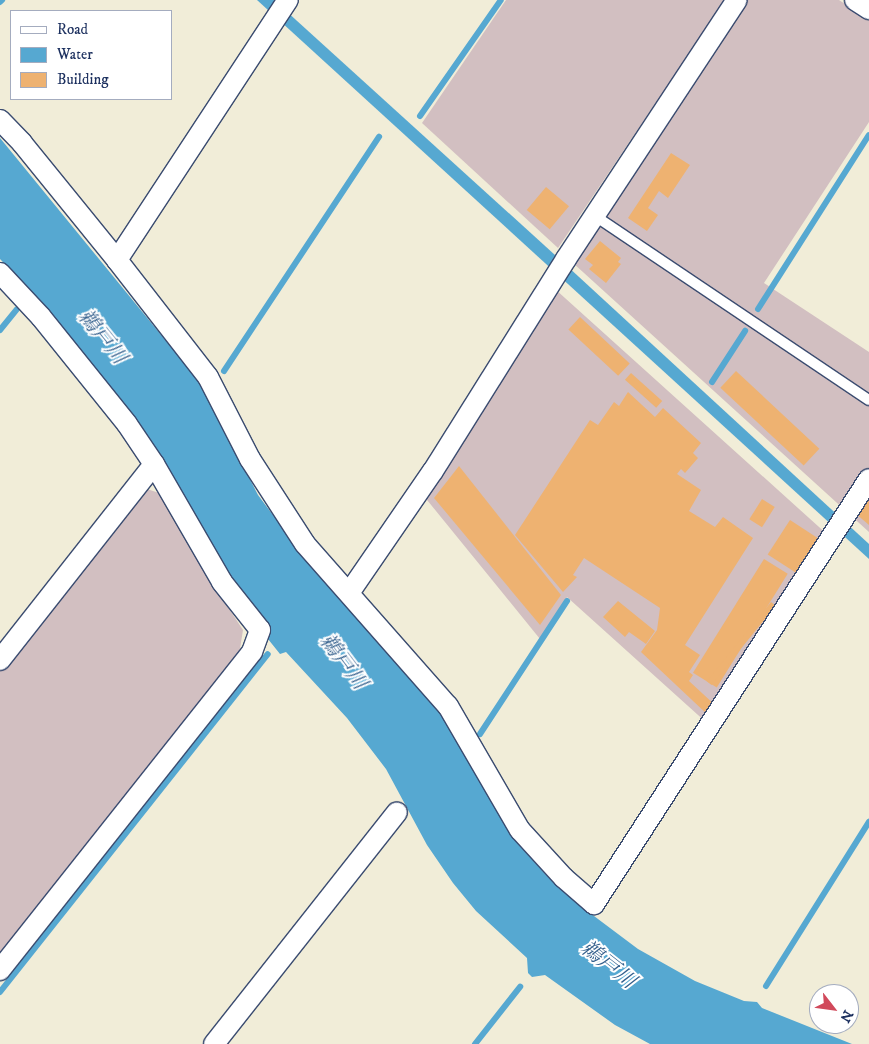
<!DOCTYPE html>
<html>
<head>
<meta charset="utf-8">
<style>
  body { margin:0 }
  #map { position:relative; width:869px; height:1044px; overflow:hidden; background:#f1edd8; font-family:"IM FELL DW Pica","Noto Serif JP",serif }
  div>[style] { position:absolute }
  .industrial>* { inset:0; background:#d2bfc1 }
  .water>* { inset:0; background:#56a8d1 }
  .stream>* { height:6px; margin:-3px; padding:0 3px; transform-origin:3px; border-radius:3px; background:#56a8d1 }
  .building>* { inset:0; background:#eeb271; transform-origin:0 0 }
  .roads { filter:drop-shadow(1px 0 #3b4c70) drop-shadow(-1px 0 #3b4c70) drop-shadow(0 1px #3b4c70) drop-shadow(0 -1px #3b4c70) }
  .lane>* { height:10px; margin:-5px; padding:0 5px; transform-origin:5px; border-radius:5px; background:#fff }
  .street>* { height:20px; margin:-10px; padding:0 10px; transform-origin:10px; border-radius:10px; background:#fff }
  span { translate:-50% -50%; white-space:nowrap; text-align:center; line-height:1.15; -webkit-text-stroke:4px #fff; paint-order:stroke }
  .water-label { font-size:21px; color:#335f8c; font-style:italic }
  .legend { position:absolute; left:10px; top:10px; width:162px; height:90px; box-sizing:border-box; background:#fff; border:1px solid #a4acbf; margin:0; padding:6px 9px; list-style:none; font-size:15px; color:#1b2f5e }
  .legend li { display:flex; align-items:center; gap:10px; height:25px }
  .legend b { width:25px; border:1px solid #a4acbf }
  .north { position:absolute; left:809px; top:984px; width:50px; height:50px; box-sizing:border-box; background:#fff; border:1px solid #a4acbf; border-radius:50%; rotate:120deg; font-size:14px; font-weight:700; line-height:20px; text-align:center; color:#1b2f5e }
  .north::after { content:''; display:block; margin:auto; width:18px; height:22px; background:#d1495b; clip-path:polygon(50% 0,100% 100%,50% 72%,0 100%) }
</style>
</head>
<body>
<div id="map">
  <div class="industrial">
    <div style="clip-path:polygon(506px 0,725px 0,558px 248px,422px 123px)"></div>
    <div style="clip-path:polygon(746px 0,839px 0,869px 20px,869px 122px,764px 283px,869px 352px,869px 532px,573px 263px)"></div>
    <div style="clip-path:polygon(555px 289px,829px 536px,708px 724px,567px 597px,540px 639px,423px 495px)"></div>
    <div style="clip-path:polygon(144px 488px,159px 493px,214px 586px,243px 630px,239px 655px,0 958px,0 670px)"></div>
  </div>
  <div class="water">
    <div style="clip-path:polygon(257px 0,274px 0,566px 265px,869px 544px,869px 559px)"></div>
    <div style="clip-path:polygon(0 138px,189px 369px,206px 393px,258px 495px,300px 551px,436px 705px,520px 846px,548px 877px,586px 910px,638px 949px,695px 981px,744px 1001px,757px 1002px,762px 1008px,852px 1044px,650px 1044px,615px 1025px,545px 975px,532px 977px,528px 973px,527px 958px,476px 911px,453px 883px,427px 845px,386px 769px,347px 718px,286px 652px,280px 654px,268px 639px,270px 633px,230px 580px,48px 310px,0 259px)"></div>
  </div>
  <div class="stream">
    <div style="left:0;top:2px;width:3px;rotate:-45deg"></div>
    <div style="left:420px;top:116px;width:141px;rotate:-55.1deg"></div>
    <div style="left:758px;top:309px;width:206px;rotate:-57.5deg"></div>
    <div style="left:0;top:330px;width:26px;rotate:-51deg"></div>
    <div style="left:224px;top:371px;width:281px;rotate:-56.5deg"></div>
    <div style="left:712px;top:382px;width:61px;rotate:-57.1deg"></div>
    <div style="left:480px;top:734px;width:159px;rotate:-56.8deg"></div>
    <div style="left:766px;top:986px;width:194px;rotate:-57.9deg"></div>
    <div style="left:0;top:992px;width:431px;rotate:-51.6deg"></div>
    <div style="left:475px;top:1044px;width:73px;rotate:-51.7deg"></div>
  </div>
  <div class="building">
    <div style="clip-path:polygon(671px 153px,690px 165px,668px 198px,659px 191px,648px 208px,658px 215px,647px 231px,628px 218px)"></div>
    <div style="left:546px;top:187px;width:30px;height:30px;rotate:40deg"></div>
    <div style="clip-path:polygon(600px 241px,621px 258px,618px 262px,621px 264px,606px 283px,589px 269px,593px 265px,585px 259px)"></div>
    <div style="left:580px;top:317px;width:68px;height:17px;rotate:43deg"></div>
    <div style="left:736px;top:371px;width:114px;height:23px;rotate:43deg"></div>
    <div style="left:631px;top:373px;width:42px;height:9px;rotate:42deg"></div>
    <div style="clip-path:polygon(628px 392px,655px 417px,663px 408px,701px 443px,693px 453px,698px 458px,685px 473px,681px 469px,677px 474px,701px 490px,689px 511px,715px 527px,723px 517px,753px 538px,685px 645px,700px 655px,689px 672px,693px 675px,689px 681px,716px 706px,709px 716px,641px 652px,657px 630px,660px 608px,584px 558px,573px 575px,577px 577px,563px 592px,515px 535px,590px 420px,598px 425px,614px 402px,619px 406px)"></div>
    <div style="clip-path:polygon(459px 466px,561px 595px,540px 625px,434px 498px)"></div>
    <div style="clip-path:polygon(869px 498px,869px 525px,855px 513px)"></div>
    <div style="left:762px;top:499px;width:15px;height:24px;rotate:32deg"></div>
    <div style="left:790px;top:520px;width:37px;height:41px;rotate:33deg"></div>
    <div style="left:764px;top:559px;width:28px;height:134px;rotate:32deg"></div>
    <div style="clip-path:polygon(618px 601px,655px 631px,646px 644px,629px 632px,625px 637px,603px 617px)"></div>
    <div style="left:771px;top:602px;width:6px;height:102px;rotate:39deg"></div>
  </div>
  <div class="roads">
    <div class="lane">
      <div style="left:595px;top:216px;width:330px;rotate:33.9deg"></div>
    </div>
    <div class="street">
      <div style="left:855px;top:0;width:17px;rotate:33deg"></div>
      <div style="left:0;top:120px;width:32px;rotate:46deg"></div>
      <div style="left:22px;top:143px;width:151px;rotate:50.9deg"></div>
      <div style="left:117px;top:260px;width:148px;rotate:52.1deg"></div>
      <div style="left:208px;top:377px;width:92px;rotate:62.9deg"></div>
      <div style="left:250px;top:459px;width:101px;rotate:57.1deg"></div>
      <div style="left:305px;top:544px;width:216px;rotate:48.6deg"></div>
      <div style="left:448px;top:706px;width:143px;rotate:59.9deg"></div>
      <div style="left:520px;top:830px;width:65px;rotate:47.5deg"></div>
      <div style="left:564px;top:878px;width:40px;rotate:41deg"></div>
      <div style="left:594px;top:904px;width:506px;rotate:-57.09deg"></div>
      <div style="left:117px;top:260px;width:311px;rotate:-56.7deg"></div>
      <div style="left:0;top:273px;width:60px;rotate:47deg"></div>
      <div style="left:41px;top:317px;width:137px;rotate:51.2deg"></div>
      <div style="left:127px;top:424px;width:48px;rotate:56deg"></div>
      <div style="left:154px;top:464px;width:136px;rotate:60deg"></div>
      <div style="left:222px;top:582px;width:61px;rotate:51.6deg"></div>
      <div style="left:260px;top:630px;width:23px;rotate:110deg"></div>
      <div style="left:252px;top:652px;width:406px;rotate:128.4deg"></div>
      <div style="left:349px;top:593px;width:148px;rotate:-55.5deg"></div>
      <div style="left:433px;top:471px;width:250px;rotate:-57.9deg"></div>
      <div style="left:566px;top:259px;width:310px;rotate:-56.6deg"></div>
      <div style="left:0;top:660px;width:249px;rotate:-51.8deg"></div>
      <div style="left:214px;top:1044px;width:295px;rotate:-51.7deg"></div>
    </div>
  </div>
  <div class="water-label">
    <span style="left:102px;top:337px;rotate:51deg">鵜戸川</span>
    <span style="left:343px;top:662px;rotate:53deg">鵜戸川</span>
    <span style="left:608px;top:965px;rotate:38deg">鵜戸川</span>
  </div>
  <ul class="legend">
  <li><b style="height:6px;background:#fff"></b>Road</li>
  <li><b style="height:14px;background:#56a8d1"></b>Water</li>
  <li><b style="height:14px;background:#eeb271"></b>Building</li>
  </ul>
  <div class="north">N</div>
</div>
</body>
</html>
